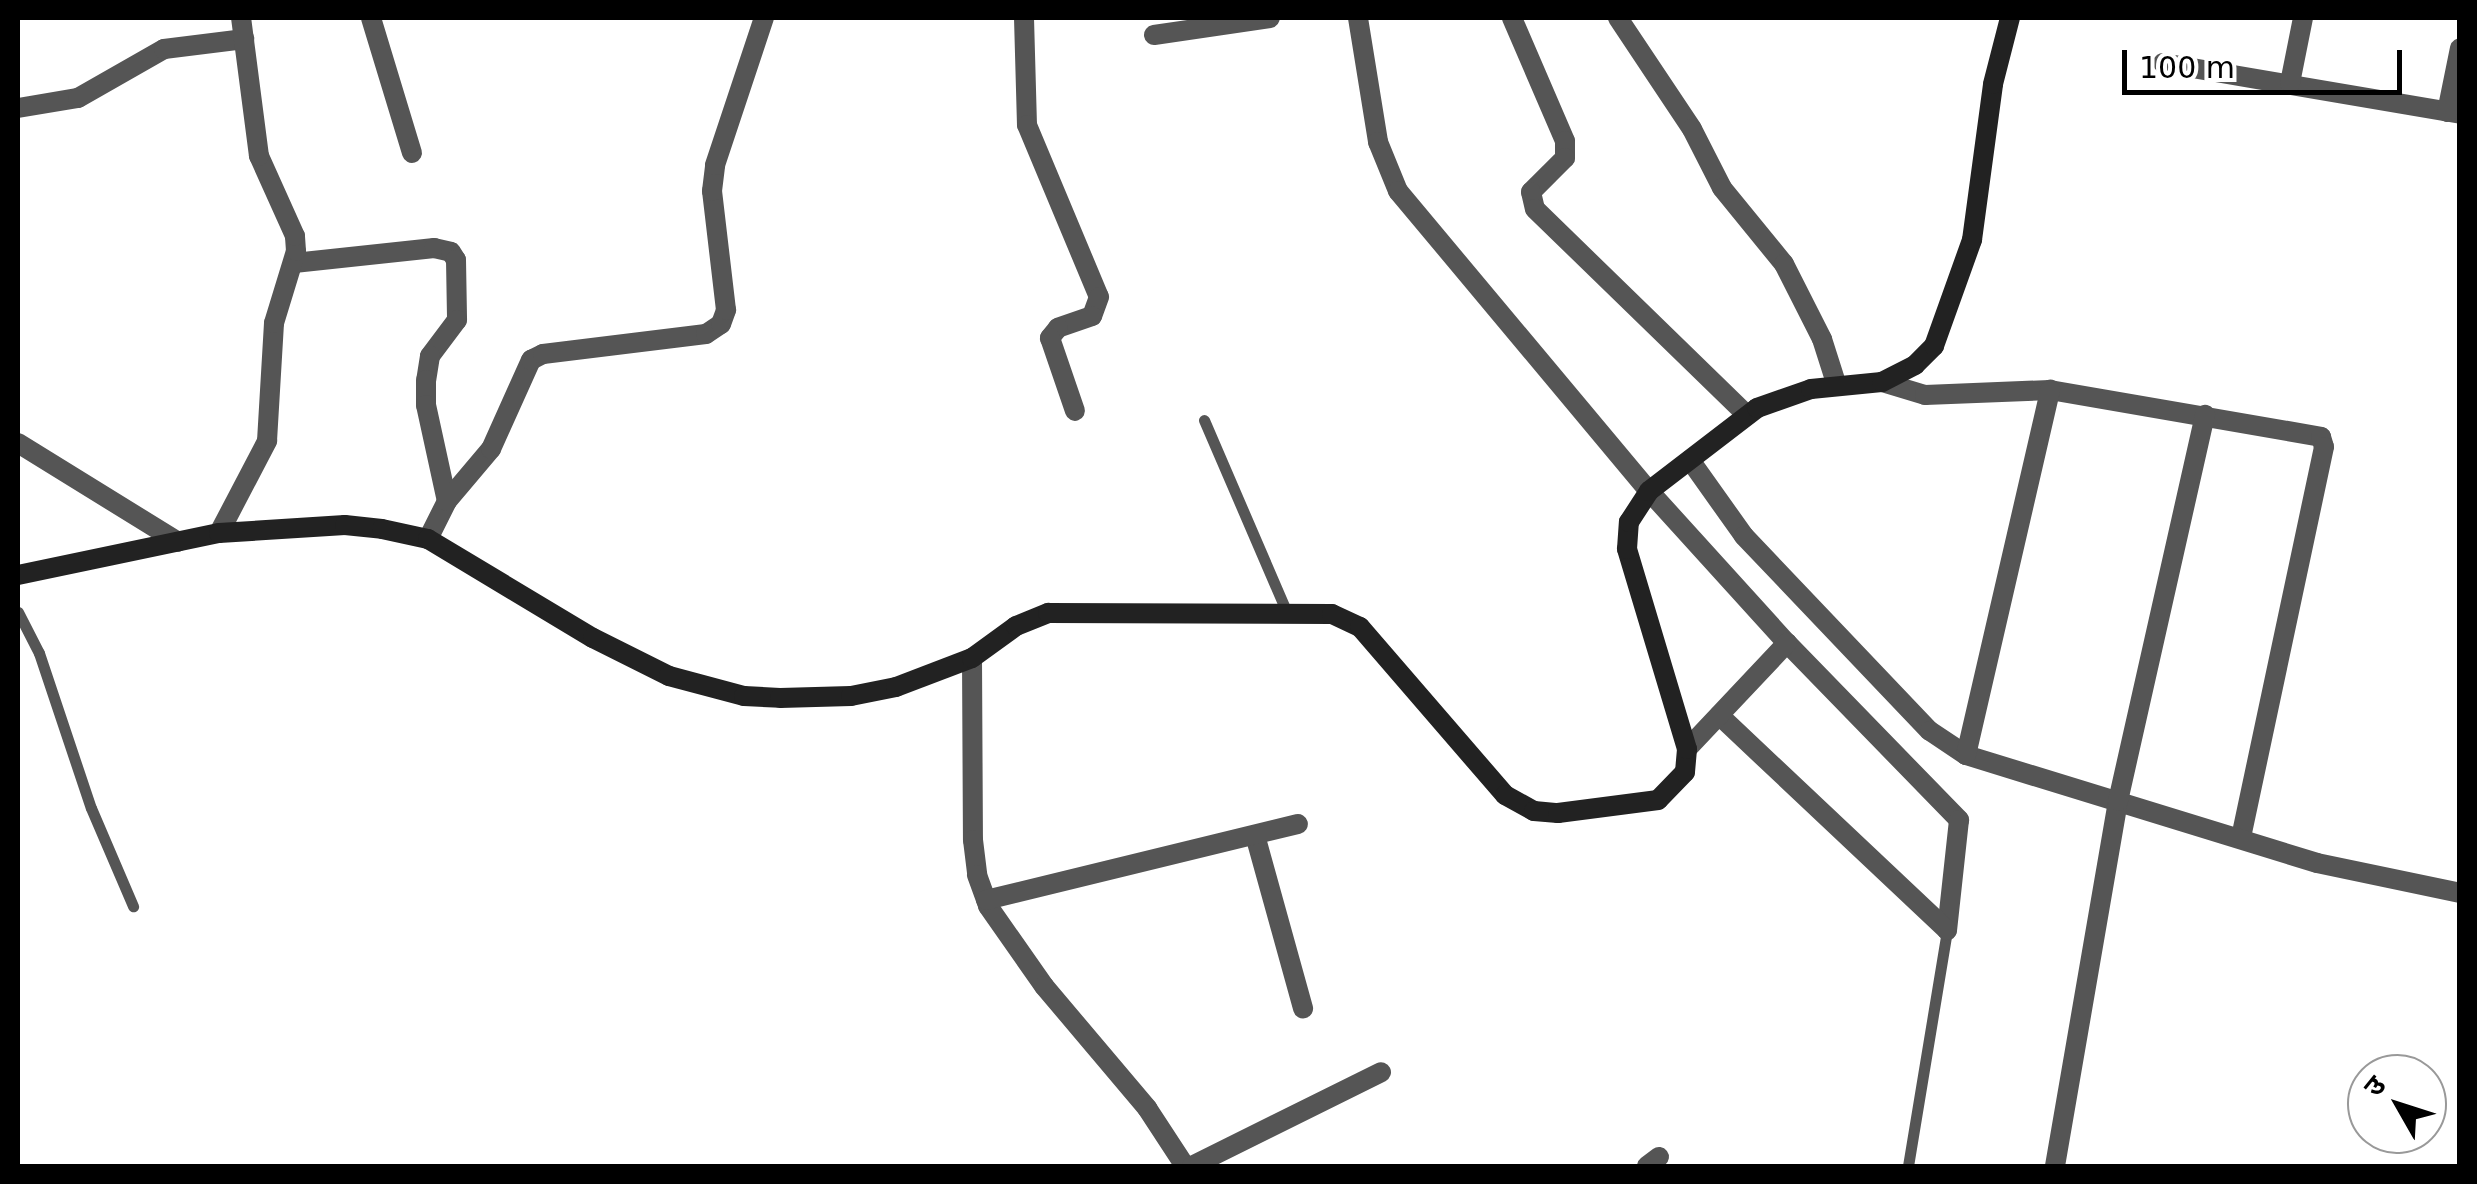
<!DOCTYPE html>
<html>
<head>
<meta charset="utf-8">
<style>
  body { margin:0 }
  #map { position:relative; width:2477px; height:1184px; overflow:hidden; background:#fff; font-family:"DejaVu Sans","Noto Sans Devanagari",sans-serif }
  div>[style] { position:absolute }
  .lane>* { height:11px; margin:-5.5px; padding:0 5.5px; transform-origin:5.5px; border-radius:5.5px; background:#555 }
  .street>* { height:20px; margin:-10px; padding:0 10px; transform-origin:10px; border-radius:10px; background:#555 }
  .secondary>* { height:20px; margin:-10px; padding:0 10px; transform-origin:10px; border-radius:10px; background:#222 }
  span { translate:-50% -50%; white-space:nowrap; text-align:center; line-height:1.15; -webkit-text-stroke:8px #fff; paint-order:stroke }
  .frame { position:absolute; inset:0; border:20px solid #000; pointer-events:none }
  .north { position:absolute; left:2347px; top:1054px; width:100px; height:100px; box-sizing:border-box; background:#fff; border:2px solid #999; border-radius:50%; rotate:309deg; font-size:28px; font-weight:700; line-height:40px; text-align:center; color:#000 }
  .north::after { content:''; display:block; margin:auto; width:35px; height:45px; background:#000; clip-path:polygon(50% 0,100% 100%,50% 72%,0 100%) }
  .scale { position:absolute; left:2122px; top:50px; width:280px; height:45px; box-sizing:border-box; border:5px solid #000; border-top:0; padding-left:12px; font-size:30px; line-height:35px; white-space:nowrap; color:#000; -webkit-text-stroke:8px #fff; paint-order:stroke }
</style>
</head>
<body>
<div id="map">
  <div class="lane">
    <div style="left:1204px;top:420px;width:210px;rotate:66.7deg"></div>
    <div style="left:18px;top:612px;width:46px;rotate:62.9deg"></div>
    <div style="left:39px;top:653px;width:163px;rotate:71.5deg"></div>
    <div style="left:91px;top:808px;width:107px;rotate:66.8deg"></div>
    <div style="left:1908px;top:1166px;width:239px;rotate:-80.6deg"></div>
  </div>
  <div class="street">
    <div style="left:371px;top:18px;width:141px;rotate:73.1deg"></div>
    <div style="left:1024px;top:18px;width:107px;rotate:88.4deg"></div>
    <div style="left:1027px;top:125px;width:186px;rotate:67.3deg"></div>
    <div style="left:1099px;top:297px;width:20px;rotate:110deg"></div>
    <div style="left:1092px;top:316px;width:36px;rotate:161deg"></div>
    <div style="left:1058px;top:328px;width:13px;rotate:129deg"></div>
    <div style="left:1050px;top:338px;width:77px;rotate:71.1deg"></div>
    <div style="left:1358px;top:18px;width:126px;rotate:80.8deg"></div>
    <div style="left:1378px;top:142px;width:53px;rotate:67.8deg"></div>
    <div style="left:1398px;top:191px;width:391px;rotate:50.1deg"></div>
    <div style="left:1649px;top:491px;width:205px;rotate:47.8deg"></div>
    <div style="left:1787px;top:643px;width:247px;rotate:45.8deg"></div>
    <div style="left:1959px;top:820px;width:111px;rotate:96.2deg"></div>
    <div style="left:1947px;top:930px;width:313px;rotate:-136.7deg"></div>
    <div style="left:1512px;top:18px;width:134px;rotate:66.7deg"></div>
    <div style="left:1565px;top:141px;width:17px;rotate:90deg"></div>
    <div style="left:1565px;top:158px;width:48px;rotate:135deg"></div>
    <div style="left:1531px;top:192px;width:17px;rotate:77deg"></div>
    <div style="left:1535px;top:209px;width:296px;rotate:44.2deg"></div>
    <div style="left:1618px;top:18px;width:133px;rotate:56.3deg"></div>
    <div style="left:1692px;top:129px;width:66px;rotate:63deg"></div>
    <div style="left:1722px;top:188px;width:98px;rotate:50.8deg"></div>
    <div style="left:1784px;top:264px;width:84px;rotate:63.1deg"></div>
    <div style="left:1822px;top:339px;width:49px;rotate:72.3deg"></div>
    <div style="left:1154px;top:35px;width:117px;rotate:-8.3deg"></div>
    <div style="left:2163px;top:63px;width:301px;rotate:9.7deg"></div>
    <div style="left:2290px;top:83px;width:66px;rotate:-78.7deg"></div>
    <div style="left:18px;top:108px;width:61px;rotate:-9.5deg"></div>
    <div style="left:78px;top:98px;width:99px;rotate:-29.7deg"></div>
    <div style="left:164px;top:49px;width:81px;rotate:-7.1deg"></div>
    <div style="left:2447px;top:112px;width:65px;rotate:-78.5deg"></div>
    <div style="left:294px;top:263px;width:141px;rotate:-6.1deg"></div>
    <div style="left:434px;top:248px;width:17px;rotate:13deg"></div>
    <div style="left:451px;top:252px;width:9px;rotate:58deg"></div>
    <div style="left:456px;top:260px;width:60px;rotate:89deg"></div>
    <div style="left:457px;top:320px;width:45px;rotate:126.9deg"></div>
    <div style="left:430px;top:356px;width:24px;rotate:99deg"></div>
    <div style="left:426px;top:380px;width:25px;rotate:90deg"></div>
    <div style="left:426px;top:405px;width:98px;rotate:77.7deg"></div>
    <div style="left:1882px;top:382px;width:45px;rotate:16.8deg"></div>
    <div style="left:1925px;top:395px;width:125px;rotate:-2.3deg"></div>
    <div style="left:2050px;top:390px;width:275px;rotate:9.8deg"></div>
    <div style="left:2321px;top:437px;width:10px;rotate:73deg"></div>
    <div style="left:2324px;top:447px;width:399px;rotate:102deg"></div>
    <div style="left:18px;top:443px;width:188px;rotate:31.7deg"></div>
    <div style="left:1690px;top:460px;width:93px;rotate:54.6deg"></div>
    <div style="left:1744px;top:536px;width:269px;rotate:46.4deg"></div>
    <div style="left:1930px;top:731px;width:43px;rotate:33.7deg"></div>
    <div style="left:1966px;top:755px;width:367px;rotate:17.1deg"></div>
    <div style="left:2317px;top:863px;width:146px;rotate:11.8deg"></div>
    <div style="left:219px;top:533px;width:104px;rotate:-62.4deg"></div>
    <div style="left:267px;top:441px;width:118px;rotate:-86.6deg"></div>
    <div style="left:274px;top:323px;width:75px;rotate:-73deg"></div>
    <div style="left:296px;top:251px;width:15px;rotate:-94deg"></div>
    <div style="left:295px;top:236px;width:88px;rotate:-114.2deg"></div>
    <div style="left:259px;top:156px;width:139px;rotate:-97.4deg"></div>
    <div style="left:428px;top:539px;width:42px;rotate:-63.4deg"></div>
    <div style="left:447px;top:501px;width:68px;rotate:-49.8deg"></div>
    <div style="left:491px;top:449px;width:98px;rotate:-65.8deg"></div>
    <div style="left:531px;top:360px;width:13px;rotate:-27deg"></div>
    <div style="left:543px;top:354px;width:164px;rotate:-7deg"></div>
    <div style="left:706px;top:334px;width:18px;rotate:-34deg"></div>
    <div style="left:721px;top:324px;width:15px;rotate:-70deg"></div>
    <div style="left:726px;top:310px;width:120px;rotate:-96.7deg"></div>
    <div style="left:712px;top:191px;width:26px;rotate:-83deg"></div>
    <div style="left:715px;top:165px;width:155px;rotate:-71.6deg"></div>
    <div style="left:972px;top:658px;width:182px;rotate:89.7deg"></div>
    <div style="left:973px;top:840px;width:35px;rotate:83deg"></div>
    <div style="left:977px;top:875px;width:33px;rotate:70deg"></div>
    <div style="left:988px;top:906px;width:98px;rotate:55deg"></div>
    <div style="left:1044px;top:986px;width:160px;rotate:49.8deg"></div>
    <div style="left:1147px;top:1108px;width:69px;rotate:56.8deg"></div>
    <div style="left:1687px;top:749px;width:146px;rotate:-46.7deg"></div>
    <div style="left:1966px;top:755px;width:375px;rotate:-77deg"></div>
    <div style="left:1255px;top:835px;width:180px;rotate:74.5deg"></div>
    <div style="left:986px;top:900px;width:321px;rotate:-13.7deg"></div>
    <div style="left:1192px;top:1166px;width:211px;rotate:-26.4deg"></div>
    <div style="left:1647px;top:1166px;width:15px;rotate:-37deg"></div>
    <div style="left:2055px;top:1166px;width:370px;rotate:-80.2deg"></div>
    <div style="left:2118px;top:801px;width:396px;rotate:-77.3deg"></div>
  </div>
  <div class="secondary">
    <div style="left:18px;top:575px;width:205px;rotate:-11.8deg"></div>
    <div style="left:219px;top:533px;width:126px;rotate:-3.6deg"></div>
    <div style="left:345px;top:525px;width:37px;rotate:6deg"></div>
    <div style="left:382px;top:529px;width:47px;rotate:12.3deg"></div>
    <div style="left:428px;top:539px;width:192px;rotate:31deg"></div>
    <div style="left:593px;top:638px;width:85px;rotate:26.6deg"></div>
    <div style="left:669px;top:676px;width:78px;rotate:14.9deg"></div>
    <div style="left:744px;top:696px;width:36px;rotate:3deg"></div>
    <div style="left:780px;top:698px;width:71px;rotate:-1.6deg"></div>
    <div style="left:851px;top:696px;width:46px;rotate:-11.3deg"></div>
    <div style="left:896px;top:687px;width:81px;rotate:-20.9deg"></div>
    <div style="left:972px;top:658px;width:54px;rotate:-36deg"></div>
    <div style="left:1016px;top:626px;width:35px;rotate:-22deg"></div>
    <div style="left:1048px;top:613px;width:284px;rotate:0.2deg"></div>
    <div style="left:1332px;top:614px;width:31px;rotate:25deg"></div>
    <div style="left:1360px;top:627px;width:222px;rotate:49.2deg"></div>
    <div style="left:1505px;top:795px;width:33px;rotate:29deg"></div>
    <div style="left:1534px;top:811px;width:24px;rotate:5deg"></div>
    <div style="left:1558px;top:813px;width:101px;rotate:-7.4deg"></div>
    <div style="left:1658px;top:800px;width:39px;rotate:-46deg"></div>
    <div style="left:1685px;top:772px;width:23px;rotate:-85deg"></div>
    <div style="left:1687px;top:749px;width:209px;rotate:-106.7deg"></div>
    <div style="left:1627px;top:549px;width:27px;rotate:-86deg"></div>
    <div style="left:1629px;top:522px;width:37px;rotate:-57deg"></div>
    <div style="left:1649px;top:491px;width:136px;rotate:-37.5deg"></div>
    <div style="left:1757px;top:408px;width:57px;rotate:-19.4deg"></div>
    <div style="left:1811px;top:389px;width:71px;rotate:-5.6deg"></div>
    <div style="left:1882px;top:382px;width:37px;rotate:-27deg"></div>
    <div style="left:1915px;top:365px;width:27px;rotate:-45deg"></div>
    <div style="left:1934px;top:346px;width:113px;rotate:-70.3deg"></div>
    <div style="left:1972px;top:240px;width:157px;rotate:-82.3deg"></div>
    <div style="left:1993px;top:84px;width:68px;rotate:-75.6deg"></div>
  </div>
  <div class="frame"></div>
  <div class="north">उ</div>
  <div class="scale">100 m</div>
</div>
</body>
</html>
